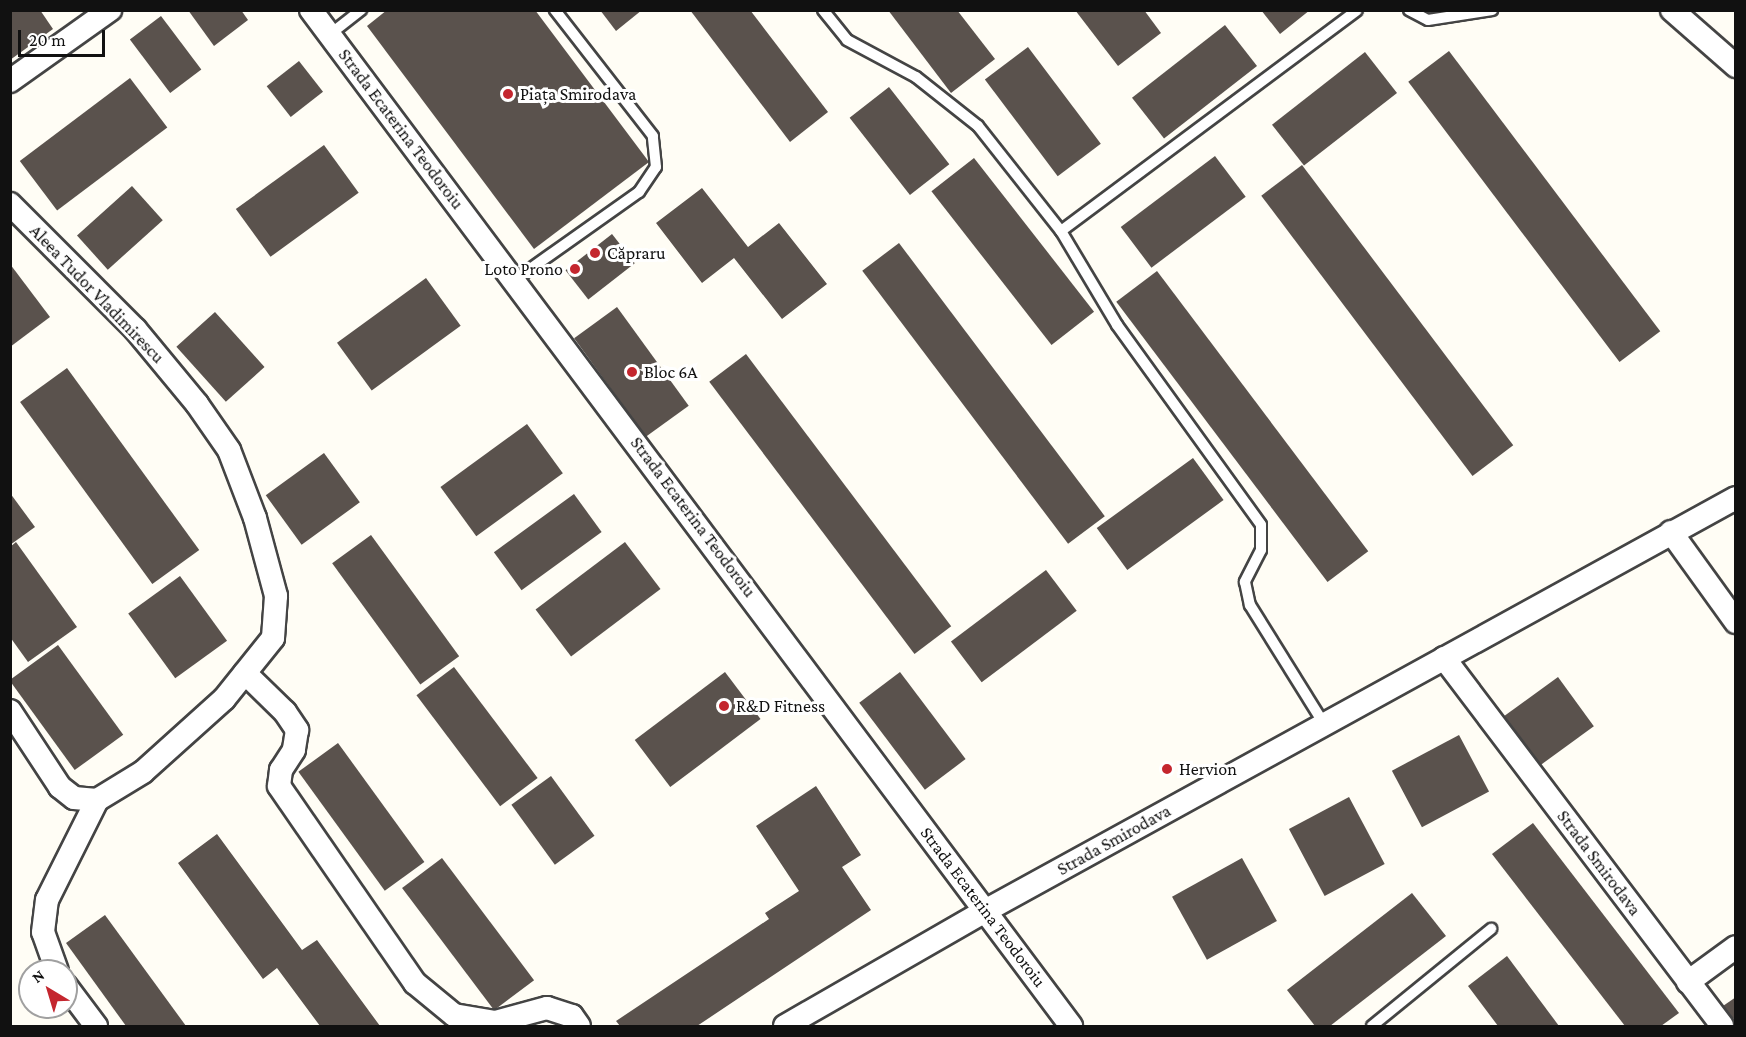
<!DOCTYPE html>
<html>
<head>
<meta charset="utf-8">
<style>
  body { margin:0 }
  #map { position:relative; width:1746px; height:1037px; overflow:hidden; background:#fffdf5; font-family:"Crimson Pro",serif }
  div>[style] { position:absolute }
  .building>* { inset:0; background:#5a524d; transform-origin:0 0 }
  .roads { filter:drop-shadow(2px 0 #444) drop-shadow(-2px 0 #444) drop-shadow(0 2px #444) drop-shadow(0 -2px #444) }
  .lane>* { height:10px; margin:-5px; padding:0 5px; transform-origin:5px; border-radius:5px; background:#fff }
  .street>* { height:22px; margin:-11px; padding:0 11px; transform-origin:11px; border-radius:11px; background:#fff }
  .dots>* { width:16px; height:16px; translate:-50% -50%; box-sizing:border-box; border:3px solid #fff; border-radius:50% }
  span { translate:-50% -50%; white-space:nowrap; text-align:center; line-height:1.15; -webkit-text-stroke:6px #fff; paint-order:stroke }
  .poi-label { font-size:18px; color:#111 }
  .left { translate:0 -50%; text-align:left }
  .right { translate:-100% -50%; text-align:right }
  .street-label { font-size:18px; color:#111 }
  .frame { position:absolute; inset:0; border:12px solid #111; pointer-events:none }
  .north { position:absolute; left:18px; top:959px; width:60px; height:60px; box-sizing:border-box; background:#fff; border:2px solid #a0a0a0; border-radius:50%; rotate:322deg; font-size:16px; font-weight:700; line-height:24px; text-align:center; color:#111 }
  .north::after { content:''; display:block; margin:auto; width:21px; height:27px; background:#c4262e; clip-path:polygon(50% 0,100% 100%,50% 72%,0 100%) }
  .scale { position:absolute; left:18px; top:30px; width:87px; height:27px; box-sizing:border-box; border:3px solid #111; border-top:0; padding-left:8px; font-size:18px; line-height:21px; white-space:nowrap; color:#111; -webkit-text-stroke:4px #fff; paint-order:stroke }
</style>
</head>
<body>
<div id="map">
  <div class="building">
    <div style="clip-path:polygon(10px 10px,40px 10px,53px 29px,10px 60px)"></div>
    <div style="clip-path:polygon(188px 10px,241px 10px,248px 20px,214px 46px)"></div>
    <div style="clip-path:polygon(387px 10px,535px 10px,649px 162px,534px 249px,367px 26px)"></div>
    <div style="clip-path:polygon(600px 10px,642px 10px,616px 31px)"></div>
    <div style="clip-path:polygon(690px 10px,750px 10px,828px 112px,790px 142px)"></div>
    <div style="clip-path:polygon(888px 10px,957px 10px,995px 59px,951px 93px)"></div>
    <div style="clip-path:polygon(1075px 10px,1144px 10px,1161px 33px,1118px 66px)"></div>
    <div style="clip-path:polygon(1261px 10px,1310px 10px,1280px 34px)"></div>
    <div style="left:161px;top:16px;width:67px;height:39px;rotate:53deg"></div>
    <div style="left:1225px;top:25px;width:52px;height:118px;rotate:52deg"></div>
    <div style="left:1028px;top:47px;width:121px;height:54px;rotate:53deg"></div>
    <div style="left:1449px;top:51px;width:351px;height:51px;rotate:53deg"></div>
    <div style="left:1365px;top:52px;width:52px;height:118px;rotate:52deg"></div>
    <div style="left:299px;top:61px;width:39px;height:41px;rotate:52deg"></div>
    <div style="left:130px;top:78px;width:62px;height:138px;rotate:53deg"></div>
    <div style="left:889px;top:87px;width:98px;height:50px;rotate:52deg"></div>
    <div style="left:324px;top:145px;width:59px;height:109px;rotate:54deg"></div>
    <div style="left:1215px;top:156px;width:51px;height:118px;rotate:53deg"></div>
    <div style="left:974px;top:158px;width:195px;height:54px;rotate:52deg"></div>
    <div style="left:1302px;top:165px;width:351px;height:51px;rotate:53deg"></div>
    <div style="left:132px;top:186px;width:46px;height:74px;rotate:48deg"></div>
    <div style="clip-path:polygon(702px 188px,748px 247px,779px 223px,827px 284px,782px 319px,734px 258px,702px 283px,656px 223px)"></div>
    <div style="left:612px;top:234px;width:37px;height:59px;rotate:52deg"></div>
    <div style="left:899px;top:243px;width:342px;height:46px;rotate:53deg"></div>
    <div style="clip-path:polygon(10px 264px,50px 317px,10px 347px)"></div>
    <div style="left:1157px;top:271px;width:351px;height:51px;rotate:53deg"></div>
    <div style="left:426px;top:278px;width:59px;height:110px;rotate:54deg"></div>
    <div style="left:617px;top:307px;width:122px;height:53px;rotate:54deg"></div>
    <div style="left:215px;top:312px;width:74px;height:52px;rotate:48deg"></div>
    <div style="left:746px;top:354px;width:341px;height:46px;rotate:53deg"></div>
    <div style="left:67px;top:368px;width:225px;height:58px;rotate:54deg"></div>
    <div style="left:527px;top:424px;width:61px;height:107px;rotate:54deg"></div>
    <div style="left:324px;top:453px;width:61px;height:72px;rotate:54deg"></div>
    <div style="left:1193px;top:458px;width:52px;height:119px;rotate:54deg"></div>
    <div style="clip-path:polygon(10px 493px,35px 527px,10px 545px)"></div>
    <div style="left:574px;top:494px;width:47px;height:99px;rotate:54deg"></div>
    <div style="left:371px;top:535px;width:150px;height:48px;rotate:54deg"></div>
    <div style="clip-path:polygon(16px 542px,77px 627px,28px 662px,10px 637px,10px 547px)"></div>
    <div style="left:625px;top:542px;width:59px;height:112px;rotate:53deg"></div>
    <div style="left:1046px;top:570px;width:51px;height:119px;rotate:53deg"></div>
    <div style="left:180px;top:576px;width:80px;height:64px;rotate:54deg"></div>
    <div style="left:58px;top:645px;width:111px;height:60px;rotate:54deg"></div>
    <div style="left:454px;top:667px;width:139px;height:47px;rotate:53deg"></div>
    <div style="left:725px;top:672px;width:59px;height:113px;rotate:53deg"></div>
    <div style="left:900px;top:672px;width:109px;height:51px;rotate:53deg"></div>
    <div style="left:1558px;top:677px;width:61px;height:69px;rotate:54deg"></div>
    <div style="left:1459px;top:735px;width:64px;height:76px;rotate:62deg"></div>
    <div style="left:338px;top:743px;width:147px;height:49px;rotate:54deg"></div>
    <div style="left:551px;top:776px;width:74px;height:49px;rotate:54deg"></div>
    <div style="clip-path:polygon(816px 786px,861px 855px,842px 867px,871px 910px,697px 1026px,620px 1026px,616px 1021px,769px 919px,765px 913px,799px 891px,756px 826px)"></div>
    <div style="left:1349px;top:797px;width:76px;height:68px;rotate:62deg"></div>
    <div style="clip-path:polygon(1533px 823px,1679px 1013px,1661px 1026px,1625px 1026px,1492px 854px)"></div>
    <div style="clip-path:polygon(217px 834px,302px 950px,317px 940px,380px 1026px,320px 1026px,277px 968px,263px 979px,178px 863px)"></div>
    <div style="left:442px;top:858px;width:153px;height:50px;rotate:53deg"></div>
    <div style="left:1242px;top:858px;width:72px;height:80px;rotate:61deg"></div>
    <div style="clip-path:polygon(1412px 893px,1446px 936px,1330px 1026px,1315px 1026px,1287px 990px)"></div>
    <div style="clip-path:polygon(105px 915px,186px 1026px,126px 1026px,66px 943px)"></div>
    <div style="clip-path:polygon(1507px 956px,1559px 1026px,1498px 1026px,1468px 986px)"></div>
    <div style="clip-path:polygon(1736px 997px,1736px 1022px,1723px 1006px)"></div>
  </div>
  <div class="roads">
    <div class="lane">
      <div style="left:823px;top:10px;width:38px;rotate:51deg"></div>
      <div style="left:847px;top:40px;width:78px;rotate:28.2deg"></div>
      <div style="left:916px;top:77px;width:79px;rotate:38.3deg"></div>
      <div style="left:978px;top:126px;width:134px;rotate:51.7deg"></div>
      <div style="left:1061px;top:231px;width:109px;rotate:59.2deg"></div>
      <div style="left:1117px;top:325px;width:246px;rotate:54.2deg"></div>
      <div style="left:1261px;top:525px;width:25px;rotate:90deg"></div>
      <div style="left:1261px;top:550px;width:36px;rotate:117deg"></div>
      <div style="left:1245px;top:582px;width:24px;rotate:78deg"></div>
      <div style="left:1250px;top:605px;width:140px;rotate:58.1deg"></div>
      <div style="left:1409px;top:10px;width:21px;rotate:28deg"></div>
      <div style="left:1428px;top:20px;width:65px;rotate:-8.9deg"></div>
      <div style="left:329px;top:35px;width:41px;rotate:-38deg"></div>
      <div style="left:1061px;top:231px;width:369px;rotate:-36.7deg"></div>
      <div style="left:516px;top:279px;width:151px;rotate:-35.3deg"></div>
      <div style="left:639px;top:192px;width:30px;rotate:-56deg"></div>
      <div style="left:656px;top:167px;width:31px;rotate:-96deg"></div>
      <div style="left:653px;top:136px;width:160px;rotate:-127.9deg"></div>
      <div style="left:1372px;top:1026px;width:154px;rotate:-39.2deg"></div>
    </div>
    <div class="street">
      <div style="left:311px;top:10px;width:1269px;rotate:53.2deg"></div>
      <div style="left:1672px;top:10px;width:85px;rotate:41.2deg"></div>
      <div style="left:10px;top:81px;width:123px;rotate:-35.4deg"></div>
      <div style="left:10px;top:204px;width:177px;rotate:45deg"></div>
      <div style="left:135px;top:329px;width:97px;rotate:50.4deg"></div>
      <div style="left:197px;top:404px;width:56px;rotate:55.2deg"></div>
      <div style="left:229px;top:450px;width:73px;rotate:69.1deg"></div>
      <div style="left:255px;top:518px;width:81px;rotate:74.9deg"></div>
      <div style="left:276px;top:596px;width:42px;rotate:94.1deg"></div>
      <div style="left:273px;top:638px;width:78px;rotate:128.8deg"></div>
      <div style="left:224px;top:699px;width:109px;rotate:138deg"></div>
      <div style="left:143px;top:772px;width:54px;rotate:148.7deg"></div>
      <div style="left:97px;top:800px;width:23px;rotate:-175deg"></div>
      <div style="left:74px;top:798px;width:18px;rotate:-142deg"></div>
      <div style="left:60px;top:787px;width:91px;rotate:-123.3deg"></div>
      <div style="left:1671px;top:532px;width:111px;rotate:54.2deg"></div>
      <div style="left:1444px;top:658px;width:461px;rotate:52.9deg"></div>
      <div style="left:245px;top:673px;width:56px;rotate:44.3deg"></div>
      <div style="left:285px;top:712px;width:22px;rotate:56deg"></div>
      <div style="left:297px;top:730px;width:20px;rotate:99deg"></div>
      <div style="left:294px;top:750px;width:24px;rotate:123deg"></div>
      <div style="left:281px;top:770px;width:16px;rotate:97deg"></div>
      <div style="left:279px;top:786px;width:239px;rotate:55.4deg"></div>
      <div style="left:415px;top:983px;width:50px;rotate:39.4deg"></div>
      <div style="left:454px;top:1015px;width:42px;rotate:9.7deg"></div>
      <div style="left:495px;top:1022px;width:54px;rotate:-15.1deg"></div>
      <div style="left:547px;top:1008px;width:26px;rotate:18deg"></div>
      <div style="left:572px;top:1016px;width:12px;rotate:55deg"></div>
      <div style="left:57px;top:971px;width:41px;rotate:-109.7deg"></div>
      <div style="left:43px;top:932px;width:32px;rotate:-83deg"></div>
      <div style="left:47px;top:900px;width:112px;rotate:-63.4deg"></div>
      <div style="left:1688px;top:982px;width:59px;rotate:-36.1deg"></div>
      <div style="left:66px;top:986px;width:50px;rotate:53.1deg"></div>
      <div style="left:785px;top:1026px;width:231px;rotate:-29.9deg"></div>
      <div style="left:985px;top:911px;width:857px;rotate:-28.81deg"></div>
    </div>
  </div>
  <div class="dots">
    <div style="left:508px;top:94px;background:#c4262e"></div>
    <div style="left:595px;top:253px;background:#c4262e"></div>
    <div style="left:575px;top:269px;background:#c4262e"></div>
    <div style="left:632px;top:372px;background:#c4262e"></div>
    <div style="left:724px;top:706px;background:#c4262e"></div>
    <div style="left:1167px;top:769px;background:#c4262e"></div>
  </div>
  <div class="poi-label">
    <span class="left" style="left:520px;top:94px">Piața Smirodava</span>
    <span class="left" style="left:607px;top:253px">Căpraru</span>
    <span class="right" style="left:563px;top:269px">Loto Prono</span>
    <span class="left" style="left:644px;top:372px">Bloc 6A</span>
    <span class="left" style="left:736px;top:706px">R&amp;D Fitness</span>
    <span class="left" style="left:1179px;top:769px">Hervion</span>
  </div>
  <div class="street-label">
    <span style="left:401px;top:129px;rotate:53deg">Strada Ecaterina Teodoroiu</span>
    <span style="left:97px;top:294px;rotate:46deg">Aleea Tudor Vladimirescu</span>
    <span style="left:693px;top:517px;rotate:53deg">Strada Ecaterina Teodoroiu</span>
    <span style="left:1114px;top:840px;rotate:-29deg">Strada Smirodava</span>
    <span style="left:1599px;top:863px;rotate:53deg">Strada Smirodava</span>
    <span style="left:983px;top:907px;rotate:53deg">Strada Ecaterina Teodoroiu</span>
  </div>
  <div class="frame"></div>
  <div class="north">N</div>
  <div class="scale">20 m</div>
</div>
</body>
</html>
